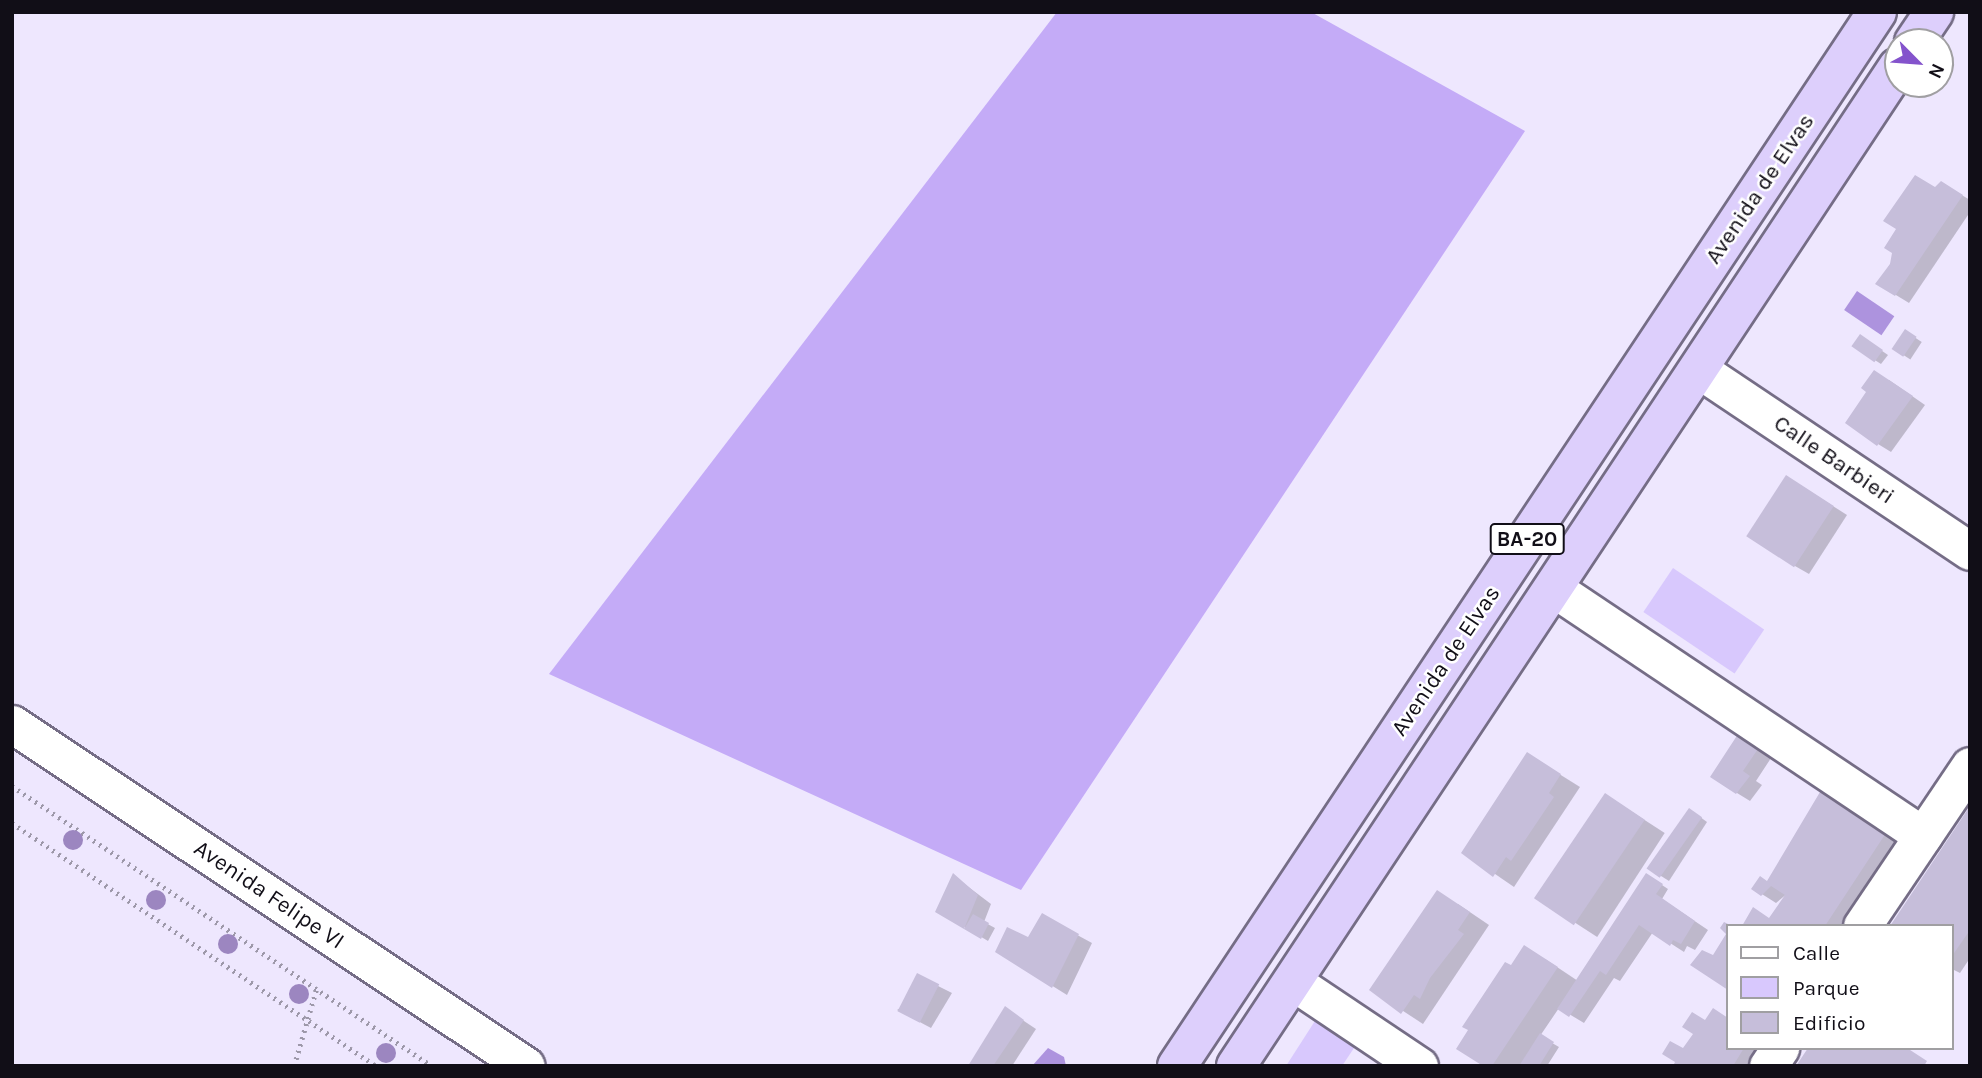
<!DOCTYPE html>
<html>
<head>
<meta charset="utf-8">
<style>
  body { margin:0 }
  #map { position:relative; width:1982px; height:1078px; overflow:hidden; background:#eee7fe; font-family:Karla,sans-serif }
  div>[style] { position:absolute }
  .green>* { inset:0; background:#d8c8fd; transform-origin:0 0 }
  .forest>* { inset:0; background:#c4abf7 }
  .water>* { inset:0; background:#ad93de; transform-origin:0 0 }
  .shadow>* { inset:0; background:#0003; transform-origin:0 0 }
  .building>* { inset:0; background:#c6beda; transform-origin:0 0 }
  .path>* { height:4.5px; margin-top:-2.25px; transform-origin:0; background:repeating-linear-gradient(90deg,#9d98a9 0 2px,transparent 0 7px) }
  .roads { filter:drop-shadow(2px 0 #756d86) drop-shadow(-2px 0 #756d86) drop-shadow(0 2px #756d86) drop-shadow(0 -2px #756d86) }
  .street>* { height:37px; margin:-18.5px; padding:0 18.5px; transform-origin:18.5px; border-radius:18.5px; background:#fff }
  .highway>* { height:38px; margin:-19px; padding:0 19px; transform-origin:19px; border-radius:19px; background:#ddcffc }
  .trees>* { width:20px; height:20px; margin:-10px; border-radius:50%; background:#9c86c0 }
  span { translate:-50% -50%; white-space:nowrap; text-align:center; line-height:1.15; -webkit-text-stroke:5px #fff; paint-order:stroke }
  .shield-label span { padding:2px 5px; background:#fff; border:2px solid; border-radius:5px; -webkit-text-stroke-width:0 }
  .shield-label { font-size:21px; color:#110e17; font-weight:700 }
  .street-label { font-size:23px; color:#110e17 }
  .frame { position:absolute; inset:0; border:14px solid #110e17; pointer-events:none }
  .legend { position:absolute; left:1726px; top:924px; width:228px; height:126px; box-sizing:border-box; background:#fff; border:2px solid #a09fa2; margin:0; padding:9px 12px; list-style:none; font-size:21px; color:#110e17 }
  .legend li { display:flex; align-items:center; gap:14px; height:35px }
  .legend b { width:35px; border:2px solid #a09fa2 }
  .north { position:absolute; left:1884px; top:28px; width:70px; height:70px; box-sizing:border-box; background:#fff; border:2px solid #a09fa2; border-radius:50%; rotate:115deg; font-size:19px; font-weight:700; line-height:28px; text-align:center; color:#110e17 }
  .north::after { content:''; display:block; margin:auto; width:24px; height:32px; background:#8453cc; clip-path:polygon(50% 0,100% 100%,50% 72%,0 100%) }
</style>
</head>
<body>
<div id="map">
  <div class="green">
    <div style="left:1673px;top:568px;width:110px;height:53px;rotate:34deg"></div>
    <div style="clip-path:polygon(1322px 1010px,1362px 1036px,1342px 1066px,1286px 1066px)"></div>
  </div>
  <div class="forest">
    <div style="clip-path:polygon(1057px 12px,1311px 12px,1525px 131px,1021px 890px,549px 674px)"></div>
  </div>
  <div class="water">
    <div style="left:1857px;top:291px;width:45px;height:23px;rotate:34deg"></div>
    <div style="clip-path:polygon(1048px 1048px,1064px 1057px,1066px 1066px,1032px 1066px)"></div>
  </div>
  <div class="shadow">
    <div style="clip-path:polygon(1936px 189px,1955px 191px,1970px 200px,1970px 212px,1909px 303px,1878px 284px)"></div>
    <div style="left:1905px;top:331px;width:20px;height:21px;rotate:33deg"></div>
    <div style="clip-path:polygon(1866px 340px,1888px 355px,1881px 364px,1853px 346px)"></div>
    <div style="clip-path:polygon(1889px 380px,1925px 405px,1891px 452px,1878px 444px)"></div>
    <div style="clip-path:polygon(1800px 485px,1847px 515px,1809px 574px,1795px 566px)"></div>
    <div style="clip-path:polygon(1741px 733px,1773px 755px,1756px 781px,1762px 785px,1750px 801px,1737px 793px)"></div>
    <div style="clip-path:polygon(1548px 767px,1580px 787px,1514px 887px,1463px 852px)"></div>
    <div style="left:1606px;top:795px;width:70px;height:124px;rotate:33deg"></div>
    <div style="clip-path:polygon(1837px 797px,1898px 843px,1844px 926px,1744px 926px,1770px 919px,1788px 893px,1776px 903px,1754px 889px,1768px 883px)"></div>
    <div style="clip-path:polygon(1970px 809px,1970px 958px,1960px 973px,1952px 969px,1952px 926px)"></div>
    <div style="clip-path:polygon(1696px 814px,1707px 822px,1669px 881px,1650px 869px)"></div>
    <div style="clip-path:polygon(1647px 875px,1668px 889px,1662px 899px,1708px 930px,1695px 950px,1687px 946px,1684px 952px,1653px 932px,1620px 981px,1614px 978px,1584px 1023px,1559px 1008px,1540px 1036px,1559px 1047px,1547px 1066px,1486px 1066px,1512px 967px,1545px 959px,1578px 981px)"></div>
    <div style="clip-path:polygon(954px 876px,991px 904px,984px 922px,995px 928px,988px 941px,938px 911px)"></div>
    <div style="clip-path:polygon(1458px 904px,1489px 925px,1423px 1024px,1371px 990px)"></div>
    <div style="clip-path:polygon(1042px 916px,1092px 943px,1067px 995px,998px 952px,1028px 940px)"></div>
    <div style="clip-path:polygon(938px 986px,952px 993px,931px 1028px,897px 1010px)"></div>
    <div style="clip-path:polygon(1006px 1009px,1036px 1029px,1012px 1066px,971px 1066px)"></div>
    <div style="clip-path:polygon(1714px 1010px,1728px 1019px,1728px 1048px,1763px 1048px,1752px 1066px,1675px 1066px)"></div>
  </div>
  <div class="building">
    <div style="clip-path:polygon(1915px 175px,1935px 187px,1941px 181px,1963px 195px,1895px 296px,1875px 284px,1890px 264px,1892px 253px,1884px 248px,1896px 229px,1883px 221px)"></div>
    <div style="left:1905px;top:329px;width:14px;height:24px;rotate:34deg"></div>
    <div style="left:1860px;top:334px;width:28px;height:15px;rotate:35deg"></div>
    <div style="clip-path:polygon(1874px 370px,1913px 396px,1877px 446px,1845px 423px,1866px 392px,1861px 388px)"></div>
    <div style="left:1786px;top:475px;width:57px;height:73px;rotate:33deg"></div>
    <div style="clip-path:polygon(1740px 731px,1760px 746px,1743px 771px,1750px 776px,1736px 794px,1710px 777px)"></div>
    <div style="clip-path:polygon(1527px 752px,1561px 774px,1549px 793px,1554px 797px,1511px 861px,1506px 857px,1493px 877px,1461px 853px)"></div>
    <div style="clip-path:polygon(1823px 787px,1886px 833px,1825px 926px,1742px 926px,1753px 907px,1769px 918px,1785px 895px,1771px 886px,1761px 896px,1751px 889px,1760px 876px,1767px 881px)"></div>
    <div style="left:1605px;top:793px;width:48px;height:127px;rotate:34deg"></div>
    <div style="clip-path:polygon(1970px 806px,1970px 930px,1952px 956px,1952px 926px,1890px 926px)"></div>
    <div style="left:1689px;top:808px;width:16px;height:74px;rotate:35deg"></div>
    <div style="clip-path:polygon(953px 873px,978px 895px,964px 929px,973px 914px,989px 923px,981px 939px,935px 912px)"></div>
    <div style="clip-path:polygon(1646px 873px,1663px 884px,1656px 894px,1695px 921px,1681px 944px,1673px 940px,1670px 946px,1639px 925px,1606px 975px,1600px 971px,1569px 1017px,1557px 1009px)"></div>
    <div style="clip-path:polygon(1437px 890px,1470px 912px,1458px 930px,1464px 934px,1430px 978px,1420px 999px,1414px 995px,1401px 1014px,1369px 990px)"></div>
    <div style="clip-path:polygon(1042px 913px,1079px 934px,1052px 988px,995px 952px,1007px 927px,1028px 937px)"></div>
    <div style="clip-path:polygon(1724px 922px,1728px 924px,1728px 990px,1690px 965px,1702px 950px,1713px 955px,1726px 934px,1720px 928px)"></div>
    <div style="clip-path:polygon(1524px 945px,1558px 967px,1492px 1066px,1483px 1066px,1456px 1049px,1468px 1030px,1462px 1027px,1505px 962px,1511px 965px)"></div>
    <div style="left:917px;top:973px;width:25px;height:43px;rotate:27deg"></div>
    <div style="clip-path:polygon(1005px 1006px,1024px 1020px,993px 1066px,968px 1066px)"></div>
    <div style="clip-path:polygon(1713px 1008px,1728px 1018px,1728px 1048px,1744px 1048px,1733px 1066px,1673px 1066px,1675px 1062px,1662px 1054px,1670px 1041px,1683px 1048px,1693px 1034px,1682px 1027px,1692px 1012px,1705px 1020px)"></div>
    <div style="clip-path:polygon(1540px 1033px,1554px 1042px,1539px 1066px,1519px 1066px)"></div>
    <div style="clip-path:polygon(1808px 1048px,1907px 1048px,1927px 1061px,1924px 1066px,1796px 1066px)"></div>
  </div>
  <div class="path">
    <div style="left:12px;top:786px;width:505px;rotate:33.69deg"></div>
    <div style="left:12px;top:823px;width:438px;rotate:33.7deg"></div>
    <div style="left:294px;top:1066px;width:82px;rotate:-73.8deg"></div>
  </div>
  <div class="roads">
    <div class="street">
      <div style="left:1698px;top:369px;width:327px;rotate:33.8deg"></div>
      <div style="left:1553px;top:588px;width:445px;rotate:33.8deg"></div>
      <div style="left:12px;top:724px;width:617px;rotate:33.64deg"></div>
      <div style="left:1862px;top:926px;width:193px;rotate:-56deg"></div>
      <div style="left:1292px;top:981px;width:153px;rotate:33.8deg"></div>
      <div style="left:1768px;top:1066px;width:22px;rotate:-56deg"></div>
    </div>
    <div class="highway">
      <div style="left:1914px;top:42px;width:36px;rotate:-56deg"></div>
      <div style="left:1177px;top:1066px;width:1265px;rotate:-56.41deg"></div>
      <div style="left:1236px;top:1066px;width:1198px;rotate:-56.47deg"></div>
    </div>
  </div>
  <div class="trees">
    <div style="left:73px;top:840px"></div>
    <div style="left:156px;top:900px"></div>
    <div style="left:228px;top:944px"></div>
    <div style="left:299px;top:994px"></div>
    <div style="left:386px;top:1053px"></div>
  </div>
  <div class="shield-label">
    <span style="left:1527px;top:539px">BA-20</span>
  </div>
  <div class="street-label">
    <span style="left:1760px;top:189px;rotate:-56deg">Avenida de Elvas</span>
    <span style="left:1834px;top:460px;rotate:34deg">Calle Barbieri</span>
    <span style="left:1446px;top:661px;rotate:-56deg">Avenida de Elvas</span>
    <span style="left:269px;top:895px;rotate:34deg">Avenida Felipe VI</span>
  </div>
  <div class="frame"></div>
  <ul class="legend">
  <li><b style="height:9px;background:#fff"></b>Calle</li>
  <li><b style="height:19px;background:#d8c8fd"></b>Parque</li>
  <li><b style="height:19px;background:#c6beda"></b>Edificio</li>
  </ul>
  <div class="north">N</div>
</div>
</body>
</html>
